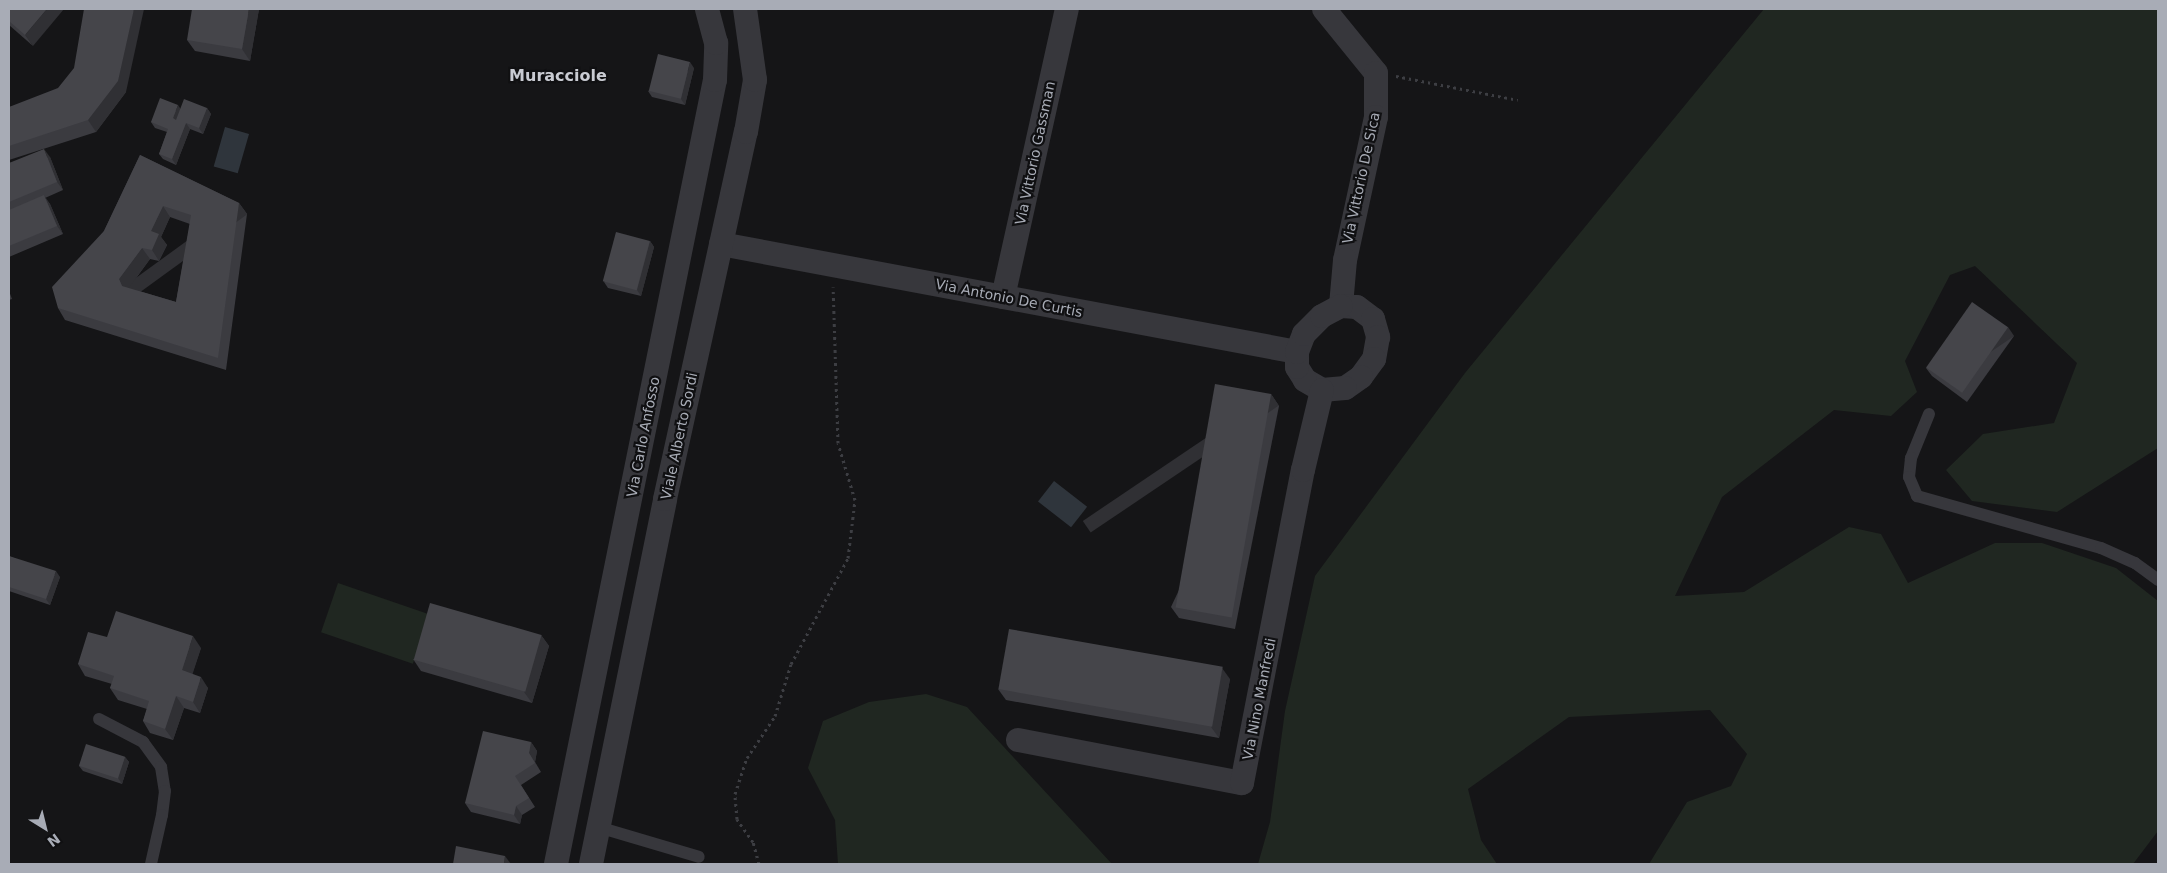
<!DOCTYPE html>
<html>
<head>
<meta charset="utf-8">
<style>
  body { margin:0 }
  #map { position:relative; width:2167px; height:873px; overflow:hidden; background:#151517; font-family:"DejaVu Sans",sans-serif }
  div>[style] { position:absolute }
  .green>* { inset:0; background:#202721; transform-origin:0 0 }
  .water>* { inset:0; background:#2f353c; transform-origin:0 0 }
  .path>* { height:3px; margin-top:-1.5px; transform-origin:0; background:repeating-linear-gradient(90deg,#3d3e43 0 2.5px,transparent 0 6.5px) }
  .service>* { height:12px; margin:-6px; padding:0 6px; transform-origin:6px; border-radius:6px; background:#37373c }
  .minor>* { height:24px; margin:-12px; padding:0 12px; transform-origin:12px; border-radius:12px; background:#37373c }
  .wall>* { inset:0; background:#3b3b40 }
  .shaded-wall>* { inset:0; background:#303034; transform-origin:0 0 }
  .building>* { inset:0; background:#45454a; transform-origin:0 0 }
  span { translate:-50% -50%; white-space:nowrap; text-align:center; line-height:1.15; -webkit-text-stroke:4.5px #101012; paint-order:stroke }
  .street-label { font-size:14px; color:#a8acb6 }
  .quarter-label { font-size:16px; color:#c9cbd2; font-weight:700 }
  .frame { position:absolute; inset:0; border:10px solid #a8acb6; pointer-events:none }
  .north { position:absolute; left:20px; top:803px; width:50px; height:50px; -webkit-text-stroke:4px #101012; paint-order:stroke; rotate:144deg; font-size:14px; font-weight:700; line-height:20px; text-align:center; color:#a8acb6 }
  .north::after { content:''; display:block; margin:auto; width:18px; height:22px; background:#a8acb6; clip-path:polygon(50% 0,100% 100%,50% 72%,0 100%) }
</style>
</head>
<body>
<div id="map">
  <div class="green">
    <div style="clip-path:polygon(1764px 9px,2158px 9px,2158px 448px,2057px 512px,1972px 501px,1946px 470px,1983px 434px,2054px 423px,2077px 363px,1975px 266px,1950px 275px,1905px 361px,1917px 392px,1891px 416px,1834px 410px,1722px 497px,1675px 596px,1744px 592px,1849px 527px,1881px 534px,1908px 583px,1995px 543px,2042px 543px,2116px 568px,2158px 601px,2158px 831px,2133px 864px,1649px 864px,1687px 802px,1731px 786px,1747px 754px,1710px 710px,1569px 717px,1468px 789px,1481px 840px,1497px 864px,1258px 864px,1270px 822px,1285px 711px,1315px 576px,1465px 373px)"></div>
    <div style="left:338px;top:583px;width:97px;height:52px;rotate:19deg"></div>
    <div style="clip-path:polygon(926px 694px,967px 707px,1112px 864px,838px 864px,835px 820px,808px 768px,823px 721px,869px 702px)"></div>
  </div>
  <div class="water">
    <div style="left:225px;top:127px;width:25px;height:41px;rotate:16deg"></div>
    <div style="left:1054px;top:481px;width:42px;height:26px;rotate:38deg"></div>
  </div>
  <div class="path">
    <div style="left:1396px;top:76px;width:124px;rotate:11.1deg"></div>
    <div style="left:759px;top:864px;width:23px;rotate:-105deg"></div>
    <div style="left:753px;top:842px;width:28px;rotate:-125deg"></div>
    <div style="left:737px;top:819px;width:25px;rotate:-95deg"></div>
    <div style="left:735px;top:794px;width:38px;rotate:-72deg"></div>
    <div style="left:747px;top:758px;width:50px;rotate:-56.3deg"></div>
    <div style="left:775px;top:716px;width:54px;rotate:-72.9deg"></div>
    <div style="left:791px;top:664px;width:120px;rotate:-61.7deg"></div>
    <div style="left:848px;top:558px;width:58px;rotate:-83.1deg"></div>
    <div style="left:855px;top:500px;width:59px;rotate:-106.6deg"></div>
    <div style="left:838px;top:443px;width:156px;rotate:-91.8deg"></div>
  </div>
  <div class="service">
    <div style="left:1929px;top:414px;width:48px;rotate:112.2deg"></div>
    <div style="left:1911px;top:458px;width:19px;rotate:96deg"></div>
    <div style="left:1909px;top:477px;width:21px;rotate:67deg"></div>
    <div style="left:1917px;top:496px;width:191px;rotate:15.8deg"></div>
    <div style="left:2101px;top:548px;width:37px;rotate:24deg"></div>
    <div style="left:2135px;top:563px;width:29px;rotate:36deg"></div>
    <div style="left:99px;top:719px;width:50px;rotate:27.6deg"></div>
    <div style="left:143px;top:742px;width:31px;rotate:54deg"></div>
    <div style="left:161px;top:767px;width:24px;rotate:81deg"></div>
    <div style="left:165px;top:791px;width:24px;rotate:97deg"></div>
    <div style="left:162px;top:815px;width:50px;rotate:102.7deg"></div>
    <div style="left:598px;top:827px;width:105px;rotate:16.5deg"></div>
  </div>
  <div class="minor">
    <div style="left:1324px;top:9px;width:82px;rotate:50.9deg"></div>
    <div style="left:1376px;top:73px;width:44px;rotate:90deg"></div>
    <div style="left:1376px;top:117px;width:146px;rotate:102.2deg"></div>
    <div style="left:1345px;top:260px;width:46px;rotate:95deg"></div>
    <div style="left:721px;top:244px;width:586px;rotate:10.62deg"></div>
    <div style="left:1003px;top:297px;width:295px;rotate:-77.5deg"></div>
    <div style="left:1341px;top:306px;width:16px;rotate:4deg"></div>
    <div style="left:1357px;top:307px;width:20px;rotate:37deg"></div>
    <div style="left:1373px;top:319px;width:19px;rotate:74deg"></div>
    <div style="left:1378px;top:337px;width:22px;rotate:100deg"></div>
    <div style="left:1374px;top:359px;width:22px;rotate:126deg"></div>
    <div style="left:1361px;top:377px;width:19px;rotate:145deg"></div>
    <div style="left:1345px;top:388px;width:23px;rotate:175deg"></div>
    <div style="left:1322px;top:390px;width:20px;rotate:-150deg"></div>
    <div style="left:1305px;top:380px;width:15px;rotate:-122deg"></div>
    <div style="left:1297px;top:367px;width:15px;rotate:-90deg"></div>
    <div style="left:1297px;top:352px;width:19px;rotate:-69deg"></div>
    <div style="left:1304px;top:334px;width:25px;rotate:-45deg"></div>
    <div style="left:1322px;top:316px;width:21px;rotate:-28deg"></div>
    <div style="left:1018px;top:740px;width:228px;rotate:10.9deg"></div>
    <div style="left:1242px;top:783px;width:319px;rotate:-79deg"></div>
    <div style="left:1303px;top:470px;width:82px;rotate:-76.6deg"></div>
    <div style="left:556px;top:864px;width:800px;rotate:-78.54deg"></div>
    <div style="left:715px;top:80px;width:37px;rotate:-88deg"></div>
    <div style="left:716px;top:43px;width:35px;rotate:-105deg"></div>
    <div style="left:591px;top:864px;width:372px;rotate:-78.5deg"></div>
    <div style="left:665px;top:499px;width:376px;rotate:-77.6deg"></div>
    <div style="left:746px;top:132px;width:53px;rotate:-80.2deg"></div>
    <div style="left:755px;top:80px;width:72px;rotate:-98deg"></div>
  </div>
  <div class="wall">
    <div style="clip-path:polygon(9px 9px,33px 46px,9px 25px)"></div>
    <div style="clip-path:polygon(259px 9px,250px 61px,195px 51px,187px 40px)"></div>
    <div style="clip-path:polygon(694px 68px,685px 105px,652px 97px,648px 91px)"></div>
    <div style="clip-path:polygon(126px 92px,96px 132px,9px 160px,9px 107px)"></div>
    <div style="clip-path:polygon(207px 108px,211px 114px,203px 134px,190px 129px,176px 165px,163px 159px,159px 154px,167px 132px,155px 128px,151px 122px,180px 109px)"></div>
    <div style="clip-path:polygon(evenodd,140px 155px,239px 203px,247px 214px,226px 370px,65px 320px,58px 308px,104px 231px,140px 155px,170px 217px,190px 224px,176px 302px,129px 288px,150px 259px,159px 261px,167px 245px,161px 237px,170px 217px)"></div>
    <div style="clip-path:polygon(50px 157px,63px 190px,45px 198px,50px 204px,63px 234px,9px 257px,9px 163px)"></div>
    <div style="clip-path:polygon(650px 241px,654px 247px,641px 296px,608px 288px,604px 282px)"></div>
    <div style="clip-path:polygon(9px 291px,12px 299px,9px 300px)"></div>
    <div style="clip-path:polygon(2014px 336px,1967px 402px,1932px 376px,1926px 368px)"></div>
    <div style="clip-path:polygon(1271px 394px,1279px 406px,1235px 629px,1179px 618px,1171px 607px)"></div>
    <div style="clip-path:polygon(9px 556px,60px 577px,50px 605px,9px 591px)"></div>
    <div style="clip-path:polygon(541px 635px,549px 646px,532px 703px,421px 671px,413px 659px)"></div>
    <div style="clip-path:polygon(107px 637px,201px 648px,192px 674px,208px 688px,200px 713px,184px 708px,173px 740px,150px 733px,143px 721px,147px 709px,118px 700px,110px 688px,112px 684px,85px 676px,78px 664px)"></div>
    <div style="clip-path:polygon(1230px 679px,1219px 738px,1006px 700px,998px 689px)"></div>
    <div style="clip-path:polygon(531px 742px,537px 751px,535px 762px,541px 772px,521px 785px,535px 807px,522px 815px,520px 824px,471px 812px,465px 803px)"></div>
    <div style="clip-path:polygon(125px 757px,129px 762px,122px 784px,83px 771px,79px 766px)"></div>
  </div>
  <div class="shaded-wall">
    <div style="clip-path:polygon(47px 9px,64px 9px,33px 46px,25px 35px)"></div>
    <div style="clip-path:polygon(134px 9px,144px 9px,126px 92px,96px 132px,88px 120px)"></div>
    <div style="clip-path:polygon(249px 9px,259px 9px,250px 61px,242px 49px)"></div>
    <div style="clip-path:polygon(690px 62px,694px 68px,685px 105px,681px 99px)"></div>
    <div style="clip-path:polygon(178px 105px,182px 111px,177px 124px,173px 118px)"></div>
    <div style="clip-path:polygon(207px 108px,211px 114px,203px 134px,199px 128px)"></div>
    <div style="clip-path:polygon(186px 123px,190px 129px,176px 165px,172px 159px)"></div>
    <div style="clip-path:polygon(44px 149px,50px 157px,63px 190px,57px 182px)"></div>
    <div style="clip-path:polygon(44px 195px,50px 204px,63px 234px,57px 226px)"></div>
    <div style="left:239px;top:203px;width:14px;height:156px;rotate:54deg"></div>
    <div style="clip-path:polygon(163px 206px,170px 217px,161px 237px,167px 245px,159px 261px,152px 250px,151px 231px)"></div>
    <div style="clip-path:polygon(650px 241px,654px 247px,641px 296px,637px 290px)"></div>
    <div style="clip-path:polygon(142px 248px,150px 259px,127px 290px,122px 286px,119px 279px)"></div>
    <div style="left:2008px;top:327px;width:11px;height:81px;rotate:56deg"></div>
    <div style="left:1271px;top:394px;width:14px;height:227px;rotate:56deg"></div>
    <div style="clip-path:polygon(56px 571px,60px 577px,50px 605px,46px 599px)"></div>
    <div style="clip-path:polygon(541px 635px,549px 646px,532px 703px,524px 692px)"></div>
    <div style="clip-path:polygon(193px 636px,201px 648px,190px 682px,182px 670px)"></div>
    <div style="clip-path:polygon(1222px 668px,1230px 679px,1219px 738px,1211px 727px)"></div>
    <div style="clip-path:polygon(201px 677px,208px 688px,200px 713px,193px 702px)"></div>
    <div style="clip-path:polygon(176px 696px,184px 708px,173px 740px,165px 729px)"></div>
    <div style="clip-path:polygon(531px 742px,537px 751px,535px 762px,541px 772px,529px 753px)"></div>
    <div style="clip-path:polygon(125px 757px,129px 762px,122px 784px,118px 778px)"></div>
    <div style="clip-path:polygon(516px 806px,522px 815px,520px 824px,514px 815px)"></div>
    <div style="clip-path:polygon(505px 856px,511px 864px,504px 864px)"></div>
  </div>
  <div class="building">
    <div style="clip-path:polygon(9px 9px,47px 9px,25px 35px,9px 21px)"></div>
    <div style="clip-path:polygon(84px 9px,134px 9px,118px 81px,88px 120px,9px 146px,9px 107px,58px 88px,74px 68px)"></div>
    <div style="clip-path:polygon(192px 9px,249px 9px,242px 49px,187px 40px)"></div>
    <div style="left:658px;top:54px;width:33px;height:38px;rotate:14deg"></div>
    <div style="clip-path:polygon(160px 98px,178px 105px,173px 118px,176px 120px,184px 99px,207px 108px,199px 128px,186px 123px,172px 159px,159px 154px,168px 129px,151px 122px)"></div>
    <div style="clip-path:polygon(44px 149px,57px 182px,9px 202px,9px 163px)"></div>
    <div style="clip-path:polygon(evenodd,140px 155px,239px 203px,218px 358px,58px 308px,52px 287px,104px 231px,140px 155px,163px 206px,191px 215px,176px 302px,122px 286px,119px 279px,142px 248px,152px 250px,159px 234px,151px 231px,163px 206px)"></div>
    <div style="clip-path:polygon(44px 195px,57px 226px,9px 246px,9px 210px)"></div>
    <div style="left:616px;top:232px;width:35px;height:51px;rotate:15deg"></div>
    <div style="left:1972px;top:302px;width:44px;height:80px;rotate:35deg"></div>
    <div style="left:1215px;top:384px;width:57px;height:227px;rotate:10deg"></div>
    <div style="clip-path:polygon(9px 556px,56px 571px,46px 599px,9px 587px)"></div>
    <div style="left:430px;top:603px;width:116px;height:59px;rotate:16deg"></div>
    <div style="clip-path:polygon(116px 611px,193px 636px,182px 670px,201px 677px,193px 702px,176px 696px,165px 729px,143px 721px,149px 701px,110px 688px,114px 676px,78px 664px,88px 632px,107px 637px)"></div>
    <div style="left:1009px;top:629px;width:217px;height:61px;rotate:10deg"></div>
    <div style="clip-path:polygon(483px 731px,531px 742px,529px 753px,535px 763px,515px 776px,529px 798px,516px 806px,514px 815px,465px 803px)"></div>
    <div style="left:86px;top:744px;width:41px;height:23px;rotate:18deg"></div>
    <div style="clip-path:polygon(456px 846px,505px 856px,504px 864px,453px 864px)"></div>
  </div>
  <div class="street-label">
    <span style="left:1035px;top:153px;rotate:-78deg">Via Vittorio Gassman</span>
    <span style="left:1361px;top:178px;rotate:-78deg">Via Vittorio De Sica</span>
    <span style="left:1009px;top:298px;rotate:11deg">Via Antonio De Curtis</span>
    <span style="left:679px;top:436px;rotate:-78deg">Viale Alberto Sordi</span>
    <span style="left:643px;top:437px;rotate:-79deg">Via Carlo Anfosso</span>
    <span style="left:1259px;top:699px;rotate:-79deg">Via Nino Manfredi</span>
  </div>
  <div class="quarter-label">
    <span style="left:558px;top:76px">Muracciole</span>
  </div>
  <div class="frame"></div>
  <div class="north">N</div>
</div>
</body>
</html>
